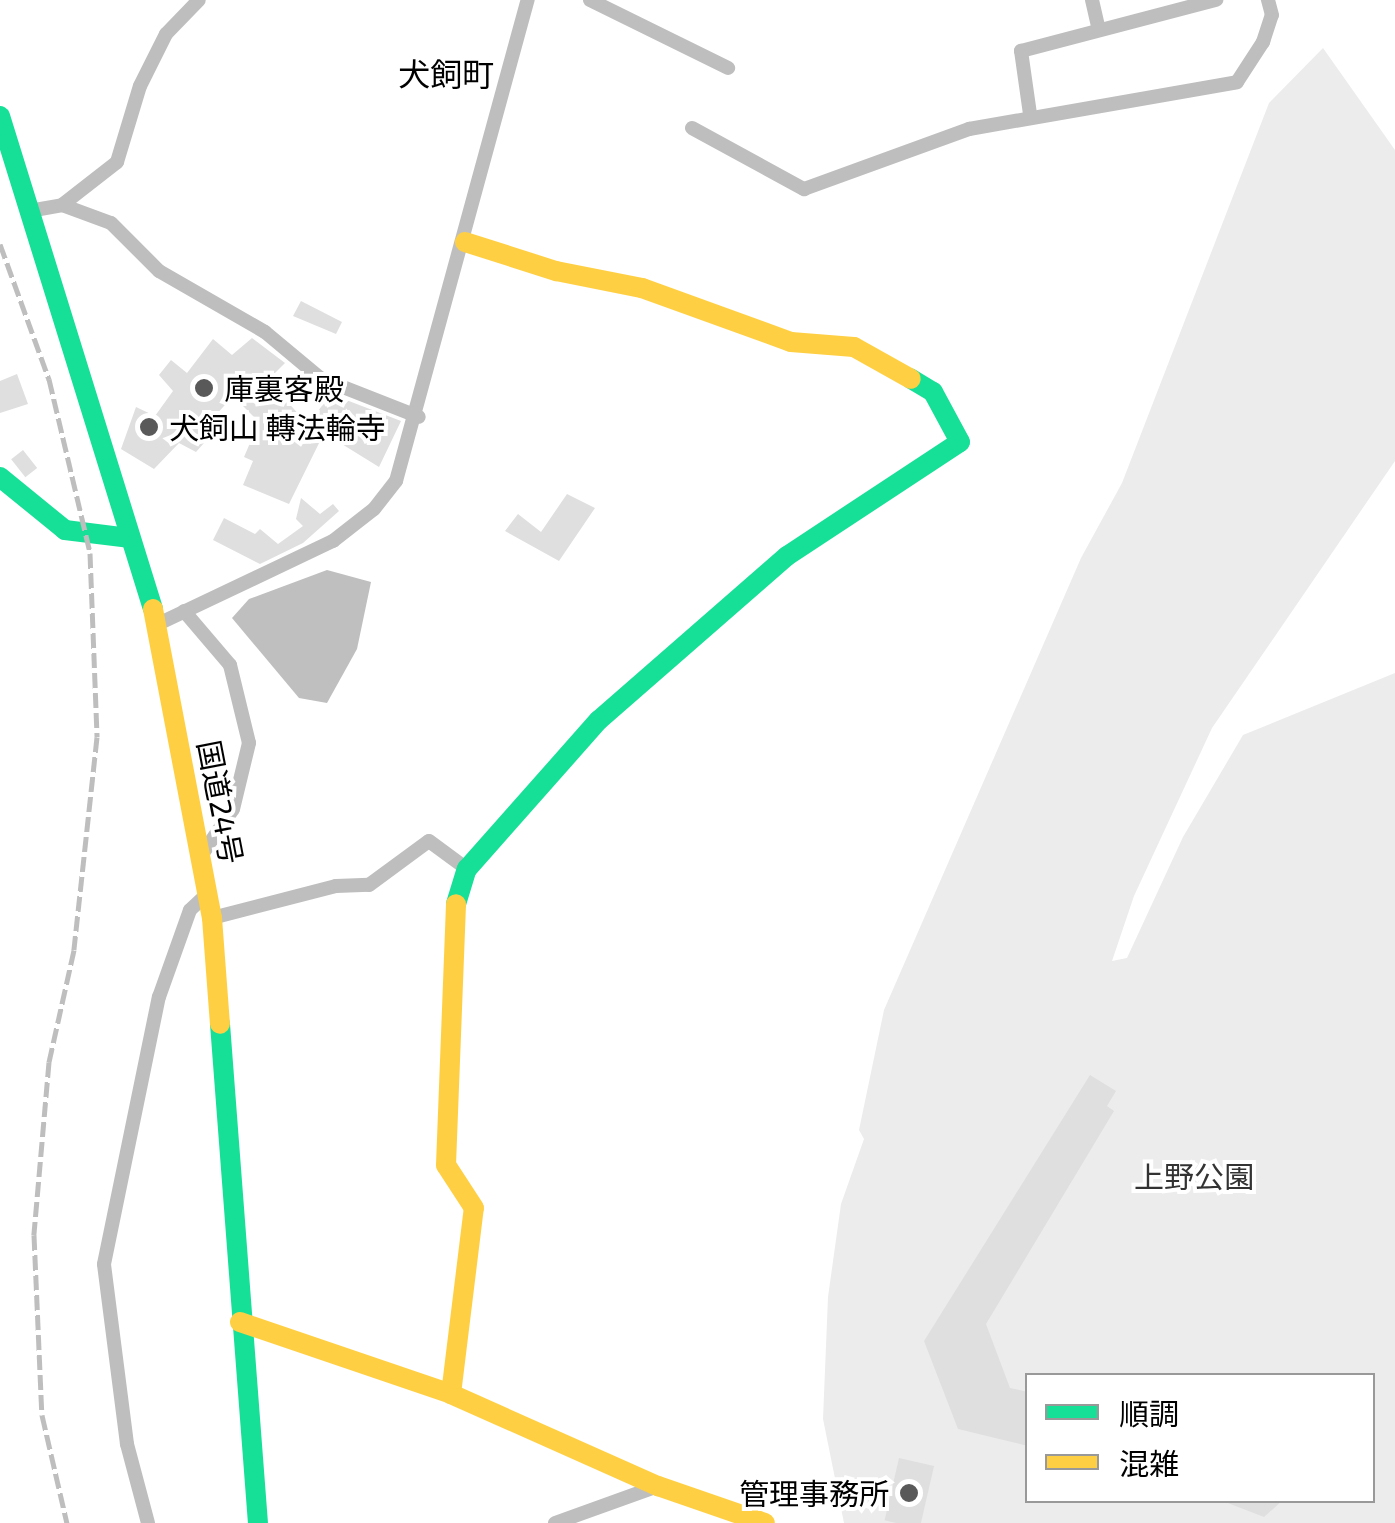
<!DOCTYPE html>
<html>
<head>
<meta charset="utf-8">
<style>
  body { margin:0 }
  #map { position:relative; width:1395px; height:1523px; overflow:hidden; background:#fff; font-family:"Exo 2","Noto Sans JP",sans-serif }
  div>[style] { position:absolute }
  .green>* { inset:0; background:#ececec }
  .water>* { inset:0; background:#bfbfbf }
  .building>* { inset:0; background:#dfdfdf; transform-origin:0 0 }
  .street>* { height:14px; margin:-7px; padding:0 7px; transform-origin:7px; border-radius:7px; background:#bebebe }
  .fast>* { height:20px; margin:-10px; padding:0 10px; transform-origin:10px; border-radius:10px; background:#16e098 }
  .slow>* { height:20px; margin:-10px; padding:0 10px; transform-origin:10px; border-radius:10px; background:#ffcf43 }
  .rail>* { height:5px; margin-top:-2.5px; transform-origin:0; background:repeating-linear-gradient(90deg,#bebebe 0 15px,transparent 0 20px) }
  .dots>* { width:28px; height:28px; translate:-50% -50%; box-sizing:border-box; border:5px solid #fff; border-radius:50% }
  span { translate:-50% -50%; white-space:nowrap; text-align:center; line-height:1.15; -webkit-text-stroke:8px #fff; paint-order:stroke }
  .poi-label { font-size:30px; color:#000 }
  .left { translate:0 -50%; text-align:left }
  .right { translate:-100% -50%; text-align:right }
  .street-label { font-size:30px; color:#000 }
  .park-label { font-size:30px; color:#333 }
  .neighbourhood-label { font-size:32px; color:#000 }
  .legend { position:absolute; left:1025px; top:1373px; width:350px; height:130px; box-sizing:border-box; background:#fff; border:2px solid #999; margin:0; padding:12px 18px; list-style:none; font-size:30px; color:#000 }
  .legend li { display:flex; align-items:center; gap:20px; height:50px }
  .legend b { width:50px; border:2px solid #999 }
</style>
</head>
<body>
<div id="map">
  <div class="green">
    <div style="clip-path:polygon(evenodd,1323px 48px,1395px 150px,1395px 461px,1212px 728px,1134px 896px,1112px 961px,1127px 958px,1183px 837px,1243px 735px,1395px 673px,1395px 1523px,844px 1523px,823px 1419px,828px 1297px,841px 1204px,864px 1139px,859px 1130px,884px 1010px,1081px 558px,1122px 483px,1269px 103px,1323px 48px,1028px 1376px,1372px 1376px,1372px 1500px,1028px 1500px,1028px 1376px)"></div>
  </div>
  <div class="water">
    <div style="clip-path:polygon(327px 570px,371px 582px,357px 649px,327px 703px,299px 698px,232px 618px,249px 599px)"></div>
  </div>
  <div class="building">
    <div style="clip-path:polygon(301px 301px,342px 322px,336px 334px,293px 316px)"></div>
    <div style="clip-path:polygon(252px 338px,285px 363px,268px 380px,310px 427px,328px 393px,401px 421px,379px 467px,324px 433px,289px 504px,243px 485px,253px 461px,244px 457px,259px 422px,233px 396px,196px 437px,204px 443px,196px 452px,179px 443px,154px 469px,121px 449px,136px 407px,155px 416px,173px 391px,159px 375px,171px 360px,187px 373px,213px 339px,232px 355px)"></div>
    <div style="clip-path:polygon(17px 374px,28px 404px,0 413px,0 381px)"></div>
    <div style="left:23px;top:450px;width:23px;height:15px;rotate:52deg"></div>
    <div style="clip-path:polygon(567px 494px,595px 508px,559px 561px,505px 531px,518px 514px,541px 532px)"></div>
    <div style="clip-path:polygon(301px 498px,320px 514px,333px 504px,339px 511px,303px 543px,260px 564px,213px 540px,224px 518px,255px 534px,260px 529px,278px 544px,303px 526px,296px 519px)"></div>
    <div style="clip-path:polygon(1090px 1075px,1116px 1091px,1107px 1106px,1114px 1111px,986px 1324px,1010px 1388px,1028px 1392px,1028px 1446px,958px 1429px,924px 1341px)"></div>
    <div style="left:899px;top:1458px;width:36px;height:64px;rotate:13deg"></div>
    <div style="clip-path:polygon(1220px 1500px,1283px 1500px,1264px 1517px)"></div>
  </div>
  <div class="street">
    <div style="left:590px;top:0;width:154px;rotate:26.2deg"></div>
    <div style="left:1092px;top:0;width:27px;rotate:77deg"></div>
    <div style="left:1030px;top:114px;width:64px;rotate:-98.1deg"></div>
    <div style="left:1021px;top:51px;width:202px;rotate:-14.7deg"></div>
    <div style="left:692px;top:128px;width:128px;rotate:28.6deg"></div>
    <div style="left:804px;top:189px;width:176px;rotate:-20deg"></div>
    <div style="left:969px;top:129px;width:272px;rotate:-9.9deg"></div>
    <div style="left:1237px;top:82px;width:48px;rotate:-57deg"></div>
    <div style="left:1263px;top:42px;width:28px;rotate:-72deg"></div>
    <div style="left:1272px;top:15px;width:16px;rotate:-105deg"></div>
    <div style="left:62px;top:205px;width:52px;rotate:20.2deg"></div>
    <div style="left:111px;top:223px;width:68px;rotate:45deg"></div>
    <div style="left:159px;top:271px;width:122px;rotate:29.9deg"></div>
    <div style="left:265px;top:332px;width:72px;rotate:39.9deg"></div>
    <div style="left:320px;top:378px;width:106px;rotate:21.5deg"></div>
    <div style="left:29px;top:211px;width:34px;rotate:-10deg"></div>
    <div style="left:62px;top:205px;width:70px;rotate:-38deg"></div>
    <div style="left:117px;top:162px;width:79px;rotate:-73.2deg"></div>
    <div style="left:140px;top:86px;width:58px;rotate:-63.4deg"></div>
    <div style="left:166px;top:34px;width:47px;rotate:-45.9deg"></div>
    <div style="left:184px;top:611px;width:71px;rotate:49.6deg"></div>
    <div style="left:230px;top:665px;width:80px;rotate:76.3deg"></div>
    <div style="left:249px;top:743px;width:68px;rotate:103.6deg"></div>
    <div style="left:233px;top:809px;width:57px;rotate:124.2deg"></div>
    <div style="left:158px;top:624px;width:194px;rotate:-25.4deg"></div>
    <div style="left:333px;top:541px;width:52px;rotate:-38deg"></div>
    <div style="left:374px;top:509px;width:36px;rotate:-52deg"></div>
    <div style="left:396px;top:481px;width:499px;rotate:-74.7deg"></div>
    <div style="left:212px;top:918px;width:128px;rotate:-14.5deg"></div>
    <div style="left:336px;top:886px;width:33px;rotate:-2deg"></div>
    <div style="left:369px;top:885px;width:74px;rotate:-36.3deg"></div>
    <div style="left:429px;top:841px;width:47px;rotate:36.4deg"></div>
    <div style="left:148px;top:1523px;width:82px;rotate:-104.9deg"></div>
    <div style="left:127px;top:1444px;width:181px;rotate:-97.3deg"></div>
    <div style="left:104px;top:1264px;width:273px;rotate:-78.4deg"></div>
    <div style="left:159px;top:997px;width:92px;rotate:-70.4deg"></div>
    <div style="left:190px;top:910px;width:23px;rotate:-43deg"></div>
    <div style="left:555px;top:1523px;width:109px;rotate:-19.8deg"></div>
  </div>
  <div class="fast">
    <div style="left:0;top:116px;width:516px;rotate:72.76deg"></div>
    <div style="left:0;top:477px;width:84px;rotate:39.2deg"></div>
    <div style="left:65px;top:530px;width:64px;rotate:7.1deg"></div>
    <div style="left:456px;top:904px;width:37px;rotate:-73deg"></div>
    <div style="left:467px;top:869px;width:199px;rotate:-48.5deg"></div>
    <div style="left:599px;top:720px;width:249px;rotate:-41.1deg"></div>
    <div style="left:787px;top:556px;width:207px;rotate:-33.4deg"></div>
    <div style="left:960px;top:442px;width:57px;rotate:-118.4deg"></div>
    <div style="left:933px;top:392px;width:26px;rotate:-149deg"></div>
    <div style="left:220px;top:1024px;width:500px;rotate:85.65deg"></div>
  </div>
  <div class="slow">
    <div style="left:465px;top:242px;width:96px;rotate:17.7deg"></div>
    <div style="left:556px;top:271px;width:88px;rotate:11.2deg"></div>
    <div style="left:642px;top:288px;width:158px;rotate:19.9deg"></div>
    <div style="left:791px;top:342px;width:63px;rotate:4.5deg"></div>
    <div style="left:854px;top:347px;width:65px;rotate:29.3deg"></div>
    <div style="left:153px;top:609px;width:315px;rotate:79.2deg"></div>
    <div style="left:212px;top:918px;width:106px;rotate:85.7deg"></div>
    <div style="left:240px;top:1322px;width:223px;rotate:18.8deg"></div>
    <div style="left:451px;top:1394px;width:227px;rotate:24deg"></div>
    <div style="left:658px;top:1486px;width:113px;rotate:19.1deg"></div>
    <div style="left:451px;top:1394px;width:187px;rotate:-83deg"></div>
    <div style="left:474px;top:1208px;width:51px;rotate:-123.1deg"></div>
    <div style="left:446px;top:1165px;width:261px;rotate:-87.8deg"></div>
  </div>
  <div class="rail">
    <div style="left:0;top:244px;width:144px;rotate:70.1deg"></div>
    <div style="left:49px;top:379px;width:179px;rotate:76.7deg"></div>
    <div style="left:90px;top:553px;width:184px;rotate:87.8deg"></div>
    <div style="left:97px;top:737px;width:214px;rotate:96.2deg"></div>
    <div style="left:74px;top:950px;width:115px;rotate:102.6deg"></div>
    <div style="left:49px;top:1062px;width:174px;rotate:95deg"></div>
    <div style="left:34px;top:1235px;width:180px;rotate:87.5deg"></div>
    <div style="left:42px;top:1415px;width:111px;rotate:77deg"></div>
  </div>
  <div class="dots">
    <div style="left:204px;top:388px;background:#595959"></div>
    <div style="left:149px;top:427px;background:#595959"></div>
    <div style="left:909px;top:1493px;background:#595959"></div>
  </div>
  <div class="poi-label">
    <span class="left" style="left:224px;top:388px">庫裏客殿</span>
    <span class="left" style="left:169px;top:427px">犬飼山 轉法輪寺</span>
    <span class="right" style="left:889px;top:1493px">管理事務所</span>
  </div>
  <div class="street-label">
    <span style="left:221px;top:802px;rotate:79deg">国道24号</span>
  </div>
  <div class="park-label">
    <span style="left:1194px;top:1176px">上野公園</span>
  </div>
  <div class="neighbourhood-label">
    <span style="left:446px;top:73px">犬飼町</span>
  </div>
  <ul class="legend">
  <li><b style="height:12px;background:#16e098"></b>順調</li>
  <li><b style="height:12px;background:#ffcf43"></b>混雑</li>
  </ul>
</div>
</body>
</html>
